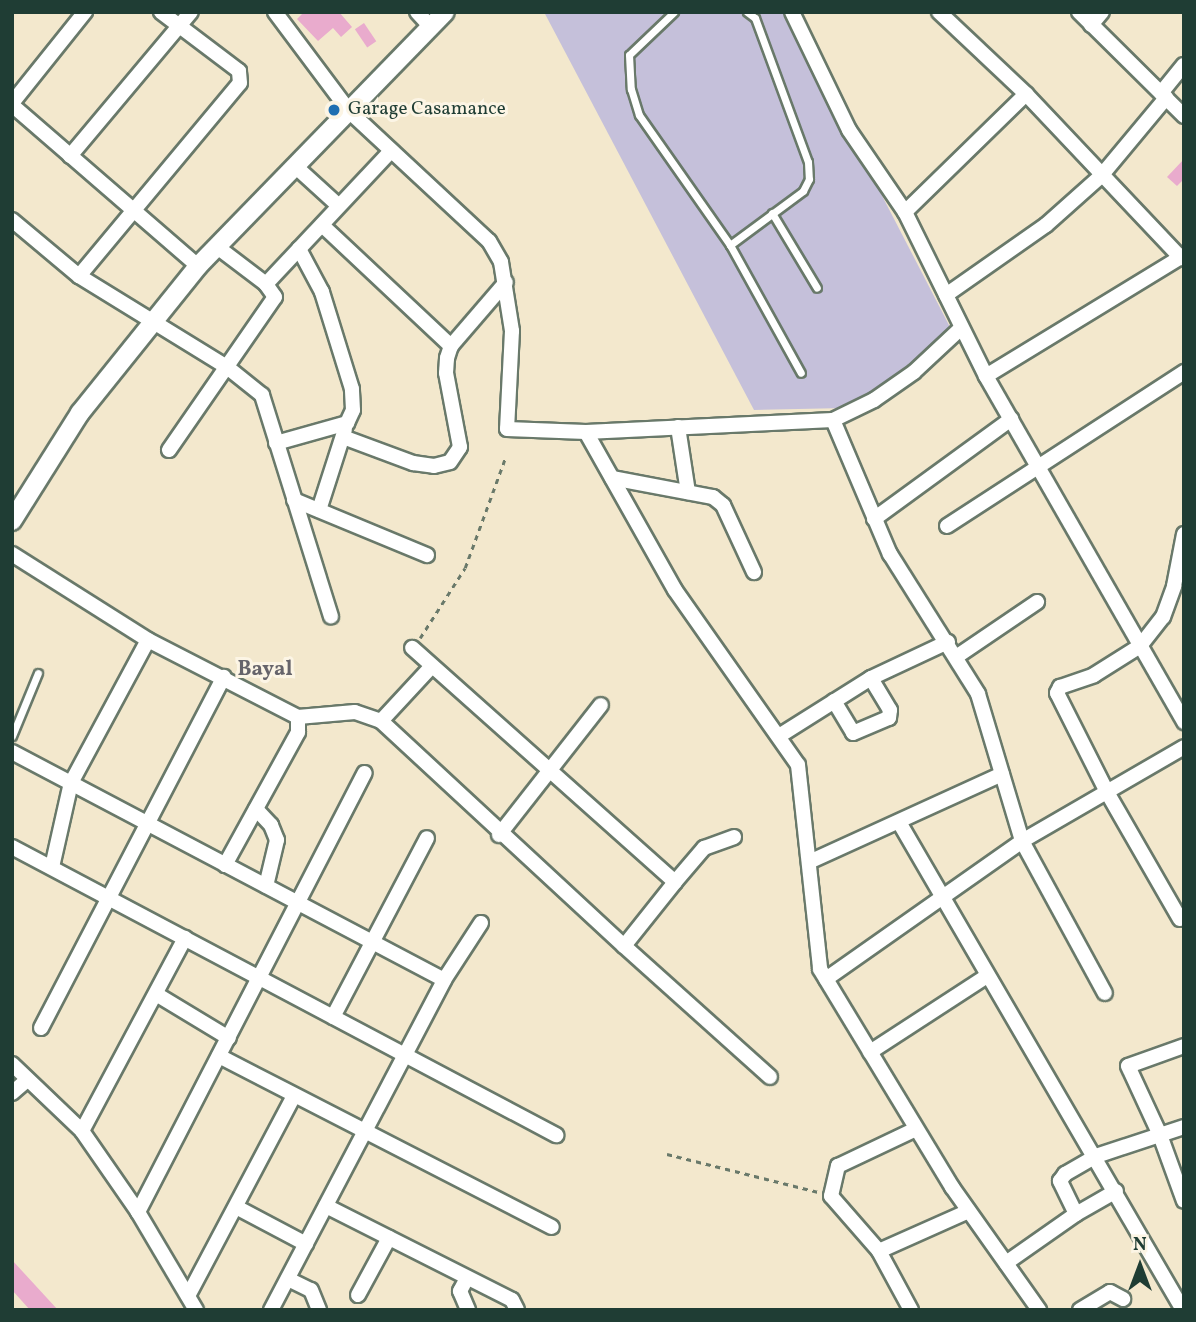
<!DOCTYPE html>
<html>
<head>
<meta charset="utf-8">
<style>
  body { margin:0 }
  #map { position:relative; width:1196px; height:1322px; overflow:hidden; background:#f3e8cd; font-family:Vollkorn,serif }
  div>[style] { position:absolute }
  .industrial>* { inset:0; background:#c5c0da }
  .building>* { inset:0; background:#e9abcd; transform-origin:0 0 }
  .path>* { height:2.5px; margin-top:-1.25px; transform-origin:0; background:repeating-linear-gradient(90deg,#69796a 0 5px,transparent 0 10px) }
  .roads { filter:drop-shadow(2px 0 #69796a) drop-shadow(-2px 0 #69796a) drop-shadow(0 2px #69796a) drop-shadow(0 -2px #69796a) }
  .service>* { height:7px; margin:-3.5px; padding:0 3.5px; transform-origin:3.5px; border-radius:3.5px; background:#fff }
  .minor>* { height:14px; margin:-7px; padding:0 7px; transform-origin:7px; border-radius:7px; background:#fff }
  .tertiary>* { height:18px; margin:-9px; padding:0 9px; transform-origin:9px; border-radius:9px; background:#fff }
  .dots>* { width:19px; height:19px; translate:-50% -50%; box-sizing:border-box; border:4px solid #fcf5e5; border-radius:50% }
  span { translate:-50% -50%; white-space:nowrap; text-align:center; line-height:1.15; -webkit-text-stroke:6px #fcf5e5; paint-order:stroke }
  .poi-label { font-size:19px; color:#1f3d34 }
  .left { translate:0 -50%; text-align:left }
  .neighbourhood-label { font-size:21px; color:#66646a; font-weight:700 }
  .frame { position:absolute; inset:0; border:14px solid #1f3d34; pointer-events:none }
  .north { position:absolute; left:1105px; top:1231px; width:70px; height:70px; -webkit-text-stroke:5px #fcf5e5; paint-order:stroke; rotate:0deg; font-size:19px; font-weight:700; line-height:28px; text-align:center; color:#1f3d34 }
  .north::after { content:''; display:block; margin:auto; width:24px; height:32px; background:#1f3d34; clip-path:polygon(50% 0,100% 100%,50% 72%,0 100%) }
</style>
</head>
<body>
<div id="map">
  <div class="industrial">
    <div style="clip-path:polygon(544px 12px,787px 12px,951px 329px,906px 371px,846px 408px,754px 410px)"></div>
  </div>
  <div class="building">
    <div style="clip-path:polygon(304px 12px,339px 12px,352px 27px,341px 37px,333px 28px,318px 41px,297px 19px)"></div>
    <div style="left:364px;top:23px;width:22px;height:11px;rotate:56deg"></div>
    <div style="clip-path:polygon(1184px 159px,1184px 179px,1177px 186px,1167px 177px)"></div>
    <div style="clip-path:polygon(12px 1260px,58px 1310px,30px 1310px,12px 1290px)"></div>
  </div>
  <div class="path">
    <div style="left:420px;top:638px;width:83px;rotate:-57.3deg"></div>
    <div style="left:465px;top:568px;width:119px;rotate:-69.9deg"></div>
    <div style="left:667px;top:1154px;width:156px;rotate:14.1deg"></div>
  </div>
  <div class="roads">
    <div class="service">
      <div style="left:674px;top:12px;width:62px;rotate:136.3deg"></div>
      <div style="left:629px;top:55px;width:34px;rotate:87deg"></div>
      <div style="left:631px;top:89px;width:27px;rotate:73deg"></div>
      <div style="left:639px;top:115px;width:159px;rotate:55deg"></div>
      <div style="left:747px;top:12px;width:10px;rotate:37deg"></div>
      <div style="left:755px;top:18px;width:153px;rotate:69.8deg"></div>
      <div style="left:808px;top:162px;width:17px;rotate:87deg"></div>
      <div style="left:809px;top:179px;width:13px;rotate:117deg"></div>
      <div style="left:803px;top:191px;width:91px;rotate:143.5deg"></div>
      <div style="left:730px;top:245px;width:146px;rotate:61deg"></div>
      <div style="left:772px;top:213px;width:87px;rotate:59deg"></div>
      <div style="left:12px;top:736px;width:68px;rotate:-67.6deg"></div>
    </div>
    <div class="minor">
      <div style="left:275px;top:12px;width:124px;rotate:53.2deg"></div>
      <div style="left:349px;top:111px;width:191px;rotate:42.9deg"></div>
      <div style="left:489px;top:241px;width:24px;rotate:60deg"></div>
      <div style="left:501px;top:262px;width:70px;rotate:80.9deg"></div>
      <div style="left:512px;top:331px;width:98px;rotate:92.9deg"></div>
      <div style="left:507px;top:429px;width:79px;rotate:2.2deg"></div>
      <div style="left:586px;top:432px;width:247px;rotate:-2.8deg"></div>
      <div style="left:833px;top:420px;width:46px;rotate:-26deg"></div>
      <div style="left:874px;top:400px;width:49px;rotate:-35deg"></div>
      <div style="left:914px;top:372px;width:64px;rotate:-43.1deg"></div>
      <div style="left:417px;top:12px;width:21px;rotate:47deg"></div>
      <div style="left:792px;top:12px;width:131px;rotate:64.2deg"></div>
      <div style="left:849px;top:130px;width:99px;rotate:55.7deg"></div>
      <div style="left:905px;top:212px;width:183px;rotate:63.7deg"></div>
      <div style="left:986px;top:376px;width:399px;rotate:60.2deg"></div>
      <div style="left:939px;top:12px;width:120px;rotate:43.3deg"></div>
      <div style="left:1026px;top:94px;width:226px;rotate:46.6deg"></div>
      <div style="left:1079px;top:12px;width:148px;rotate:44.7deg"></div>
      <div style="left:1091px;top:25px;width:17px;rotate:-50deg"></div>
      <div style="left:1161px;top:93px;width:36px;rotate:-51deg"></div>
      <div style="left:12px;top:103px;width:117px;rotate:-51.3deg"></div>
      <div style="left:12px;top:105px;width:246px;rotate:40.9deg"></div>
      <div style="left:70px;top:156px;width:188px;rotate:-50deg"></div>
      <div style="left:295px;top:166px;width:59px;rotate:42.3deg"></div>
      <div style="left:905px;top:212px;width:169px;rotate:-44.3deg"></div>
      <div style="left:12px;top:220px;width:87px;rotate:39.9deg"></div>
      <div style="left:79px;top:276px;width:174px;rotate:31.6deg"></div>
      <div style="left:227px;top:367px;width:45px;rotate:38.7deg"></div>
      <div style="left:262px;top:395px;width:232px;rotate:72.7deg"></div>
      <div style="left:322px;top:225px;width:177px;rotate:43.2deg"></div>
      <div style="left:79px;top:276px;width:251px;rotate:-50.2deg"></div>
      <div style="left:240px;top:83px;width:12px;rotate:-95deg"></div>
      <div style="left:239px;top:71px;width:98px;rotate:-142.9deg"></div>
      <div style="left:266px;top:284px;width:183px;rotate:-46.8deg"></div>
      <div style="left:946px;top:295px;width:122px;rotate:-35deg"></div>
      <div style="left:1046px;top:225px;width:74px;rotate:-41.7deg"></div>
      <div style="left:1101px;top:176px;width:102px;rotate:-50.2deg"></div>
      <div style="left:986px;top:376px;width:232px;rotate:-31.4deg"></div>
      <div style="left:833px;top:420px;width:146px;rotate:67deg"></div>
      <div style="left:890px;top:554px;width:165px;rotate:57.8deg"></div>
      <div style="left:978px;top:694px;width:153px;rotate:73.3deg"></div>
      <div style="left:1022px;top:841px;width:173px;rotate:61.4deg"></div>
      <div style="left:678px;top:427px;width:66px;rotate:81.3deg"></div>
      <div style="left:586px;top:432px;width:181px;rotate:60.6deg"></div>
      <div style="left:675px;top:590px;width:214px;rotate:54.9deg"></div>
      <div style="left:798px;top:765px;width:205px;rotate:83.8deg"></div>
      <div style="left:820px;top:969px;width:255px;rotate:58.8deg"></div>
      <div style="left:952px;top:1187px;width:151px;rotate:54.7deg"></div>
      <div style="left:343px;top:437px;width:75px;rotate:20.4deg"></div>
      <div style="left:413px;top:463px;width:21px;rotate:8deg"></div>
      <div style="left:434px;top:466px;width:16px;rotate:-14deg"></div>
      <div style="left:450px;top:462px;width:18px;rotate:-56deg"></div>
      <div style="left:460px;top:447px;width:75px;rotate:-100.7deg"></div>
      <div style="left:446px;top:373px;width:15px;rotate:-86deg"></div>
      <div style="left:447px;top:358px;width:13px;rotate:-72deg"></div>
      <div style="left:451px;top:346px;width:84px;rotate:-49.3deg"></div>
      <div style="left:276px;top:443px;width:74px;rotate:-15.7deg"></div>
      <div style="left:347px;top:423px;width:14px;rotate:-65deg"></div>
      <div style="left:353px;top:410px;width:21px;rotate:-93deg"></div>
      <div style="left:352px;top:389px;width:102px;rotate:-107.2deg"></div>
      <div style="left:322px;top:292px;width:49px;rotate:-118.1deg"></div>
      <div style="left:169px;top:450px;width:186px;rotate:-55.3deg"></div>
      <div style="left:275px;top:297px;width:16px;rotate:-125deg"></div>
      <div style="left:266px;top:284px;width:63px;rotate:-142.8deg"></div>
      <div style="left:612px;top:478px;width:103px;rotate:10.7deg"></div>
      <div style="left:713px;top:497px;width:13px;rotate:39deg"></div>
      <div style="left:723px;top:505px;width:74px;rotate:65.2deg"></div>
      <div style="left:294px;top:500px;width:144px;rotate:22.5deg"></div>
      <div style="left:319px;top:510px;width:85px;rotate:-72.2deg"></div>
      <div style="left:874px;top:519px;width:170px;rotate:-36.1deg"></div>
      <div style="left:947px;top:526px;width:283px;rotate:-33deg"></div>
      <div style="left:12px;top:554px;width:161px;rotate:32.3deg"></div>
      <div style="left:148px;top:640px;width:169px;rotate:27.2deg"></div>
      <div style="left:298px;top:717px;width:57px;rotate:-5deg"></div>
      <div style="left:355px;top:712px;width:28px;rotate:19deg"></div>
      <div style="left:381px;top:721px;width:331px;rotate:42.8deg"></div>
      <div style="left:624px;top:946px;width:82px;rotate:-51.4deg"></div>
      <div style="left:675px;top:882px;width:352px;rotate:-138.3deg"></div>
      <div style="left:956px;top:657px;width:98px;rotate:-34.2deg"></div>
      <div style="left:834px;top:701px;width:37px;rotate:59deg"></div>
      <div style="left:853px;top:733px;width:39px;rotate:-23deg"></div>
      <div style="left:889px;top:718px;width:8px;rotate:-83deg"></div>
      <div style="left:890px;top:710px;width:37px;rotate:-121deg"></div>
      <div style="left:381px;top:721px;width:74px;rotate:-47.2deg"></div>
      <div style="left:779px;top:736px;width:109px;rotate:-32.2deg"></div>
      <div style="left:871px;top:678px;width:85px;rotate:-25.1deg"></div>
      <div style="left:12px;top:752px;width:488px;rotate:27.8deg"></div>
      <div style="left:444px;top:980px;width:68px;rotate:-57deg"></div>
      <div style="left:256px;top:809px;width:22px;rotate:47deg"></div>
      <div style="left:271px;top:825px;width:16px;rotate:68deg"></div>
      <div style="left:277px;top:840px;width:47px;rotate:103.4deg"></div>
      <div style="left:899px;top:822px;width:565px;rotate:59.8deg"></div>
      <div style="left:499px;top:835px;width:165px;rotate:-51.9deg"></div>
      <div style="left:12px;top:847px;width:616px;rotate:27.9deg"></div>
      <div style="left:809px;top:862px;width:212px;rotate:-24.5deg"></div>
      <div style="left:225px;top:865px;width:152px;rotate:-61.2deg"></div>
      <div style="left:298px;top:732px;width:15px;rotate:-90deg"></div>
      <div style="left:52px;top:867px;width:86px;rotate:-77.3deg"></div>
      <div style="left:71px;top:783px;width:162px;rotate:-61.7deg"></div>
      <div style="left:675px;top:882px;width:45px;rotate:-49.5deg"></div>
      <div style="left:704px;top:848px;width:32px;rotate:-20deg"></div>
      <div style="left:1180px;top:919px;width:146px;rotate:-119.9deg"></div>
      <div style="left:1107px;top:792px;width:111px;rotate:-116.8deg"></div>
      <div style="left:1057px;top:693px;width:7px;rotate:-63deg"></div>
      <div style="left:1060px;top:687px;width:36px;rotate:-19deg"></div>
      <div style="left:1094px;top:675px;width:54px;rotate:-32.2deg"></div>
      <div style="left:1140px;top:646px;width:37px;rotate:-52deg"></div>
      <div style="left:1163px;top:617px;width:33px;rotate:-70deg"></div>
      <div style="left:1174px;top:586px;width:53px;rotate:-79.1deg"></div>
      <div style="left:624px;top:946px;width:196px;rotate:41.9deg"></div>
      <div style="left:826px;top:979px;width:240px;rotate:-35.1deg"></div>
      <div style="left:1022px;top:841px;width:187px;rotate:-30.1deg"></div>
      <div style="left:156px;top:994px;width:85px;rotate:31.1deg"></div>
      <div style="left:333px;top:1017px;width:202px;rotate:-62.3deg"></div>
      <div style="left:41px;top:1028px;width:396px;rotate:-62.5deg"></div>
      <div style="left:1184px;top:1046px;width:59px;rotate:160.3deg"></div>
      <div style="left:1128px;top:1066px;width:76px;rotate:65.1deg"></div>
      <div style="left:1160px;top:1135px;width:70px;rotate:70deg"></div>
      <div style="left:870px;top:1052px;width:140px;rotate:-33deg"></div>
      <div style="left:219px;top:1056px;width:374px;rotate:27.2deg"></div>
      <div style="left:12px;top:1064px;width:97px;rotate:43.7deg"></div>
      <div style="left:82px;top:1131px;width:98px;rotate:55.3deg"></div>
      <div style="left:138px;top:1212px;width:114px;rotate:59.4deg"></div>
      <div style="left:12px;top:1093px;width:20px;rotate:-41deg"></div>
      <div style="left:82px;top:1131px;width:219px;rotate:-61.9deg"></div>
      <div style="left:326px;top:1206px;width:208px;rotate:26.8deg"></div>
      <div style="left:512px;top:1300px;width:11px;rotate:63deg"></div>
      <div style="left:238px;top:1208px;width:77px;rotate:27.9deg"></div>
      <div style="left:138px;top:1212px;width:494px;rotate:-62.7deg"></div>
      <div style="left:1076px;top:1214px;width:46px;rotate:-29.9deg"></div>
      <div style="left:879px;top:1251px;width:98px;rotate:-24deg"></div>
      <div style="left:1006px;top:1263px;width:85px;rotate:-35deg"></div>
      <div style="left:1076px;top:1214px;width:37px;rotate:-116deg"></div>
      <div style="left:1060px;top:1181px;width:9px;rotate:-54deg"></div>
      <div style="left:1065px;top:1174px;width:36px;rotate:-30deg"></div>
      <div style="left:1096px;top:1156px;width:93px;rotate:-18.2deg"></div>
      <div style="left:467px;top:1278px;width:15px;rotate:118deg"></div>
      <div style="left:460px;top:1291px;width:21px;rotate:67deg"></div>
      <div style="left:288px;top:1279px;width:25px;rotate:26deg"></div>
      <div style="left:311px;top:1290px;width:22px;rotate:68deg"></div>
      <div style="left:358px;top:1295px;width:65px;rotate:-61.5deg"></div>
      <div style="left:188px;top:1296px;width:226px;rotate:-62.1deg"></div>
      <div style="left:271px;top:1310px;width:373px;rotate:-62.3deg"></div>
      <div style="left:911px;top:1310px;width:67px;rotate:-118.5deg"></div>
      <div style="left:879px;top:1251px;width:73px;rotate:-131.1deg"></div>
      <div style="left:831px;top:1196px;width:31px;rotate:-77deg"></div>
      <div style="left:838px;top:1166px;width:86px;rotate:-25.4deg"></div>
      <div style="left:1080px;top:1310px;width:35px;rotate:-31deg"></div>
      <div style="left:1110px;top:1292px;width:15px;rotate:28deg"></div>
    </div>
    <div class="tertiary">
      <div style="left:12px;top:521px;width:128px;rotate:-57.8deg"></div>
      <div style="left:80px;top:413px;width:189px;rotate:-51.2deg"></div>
      <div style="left:198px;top:266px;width:354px;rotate:-45.8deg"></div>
    </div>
  </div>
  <div class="dots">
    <div style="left:334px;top:110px;background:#1f6fb2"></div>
  </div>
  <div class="poi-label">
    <span class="left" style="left:348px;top:110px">Garage Casamance</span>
  </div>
  <div class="neighbourhood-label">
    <span style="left:265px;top:670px">Bayal</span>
  </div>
  <div class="frame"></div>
  <div class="north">N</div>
</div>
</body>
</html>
